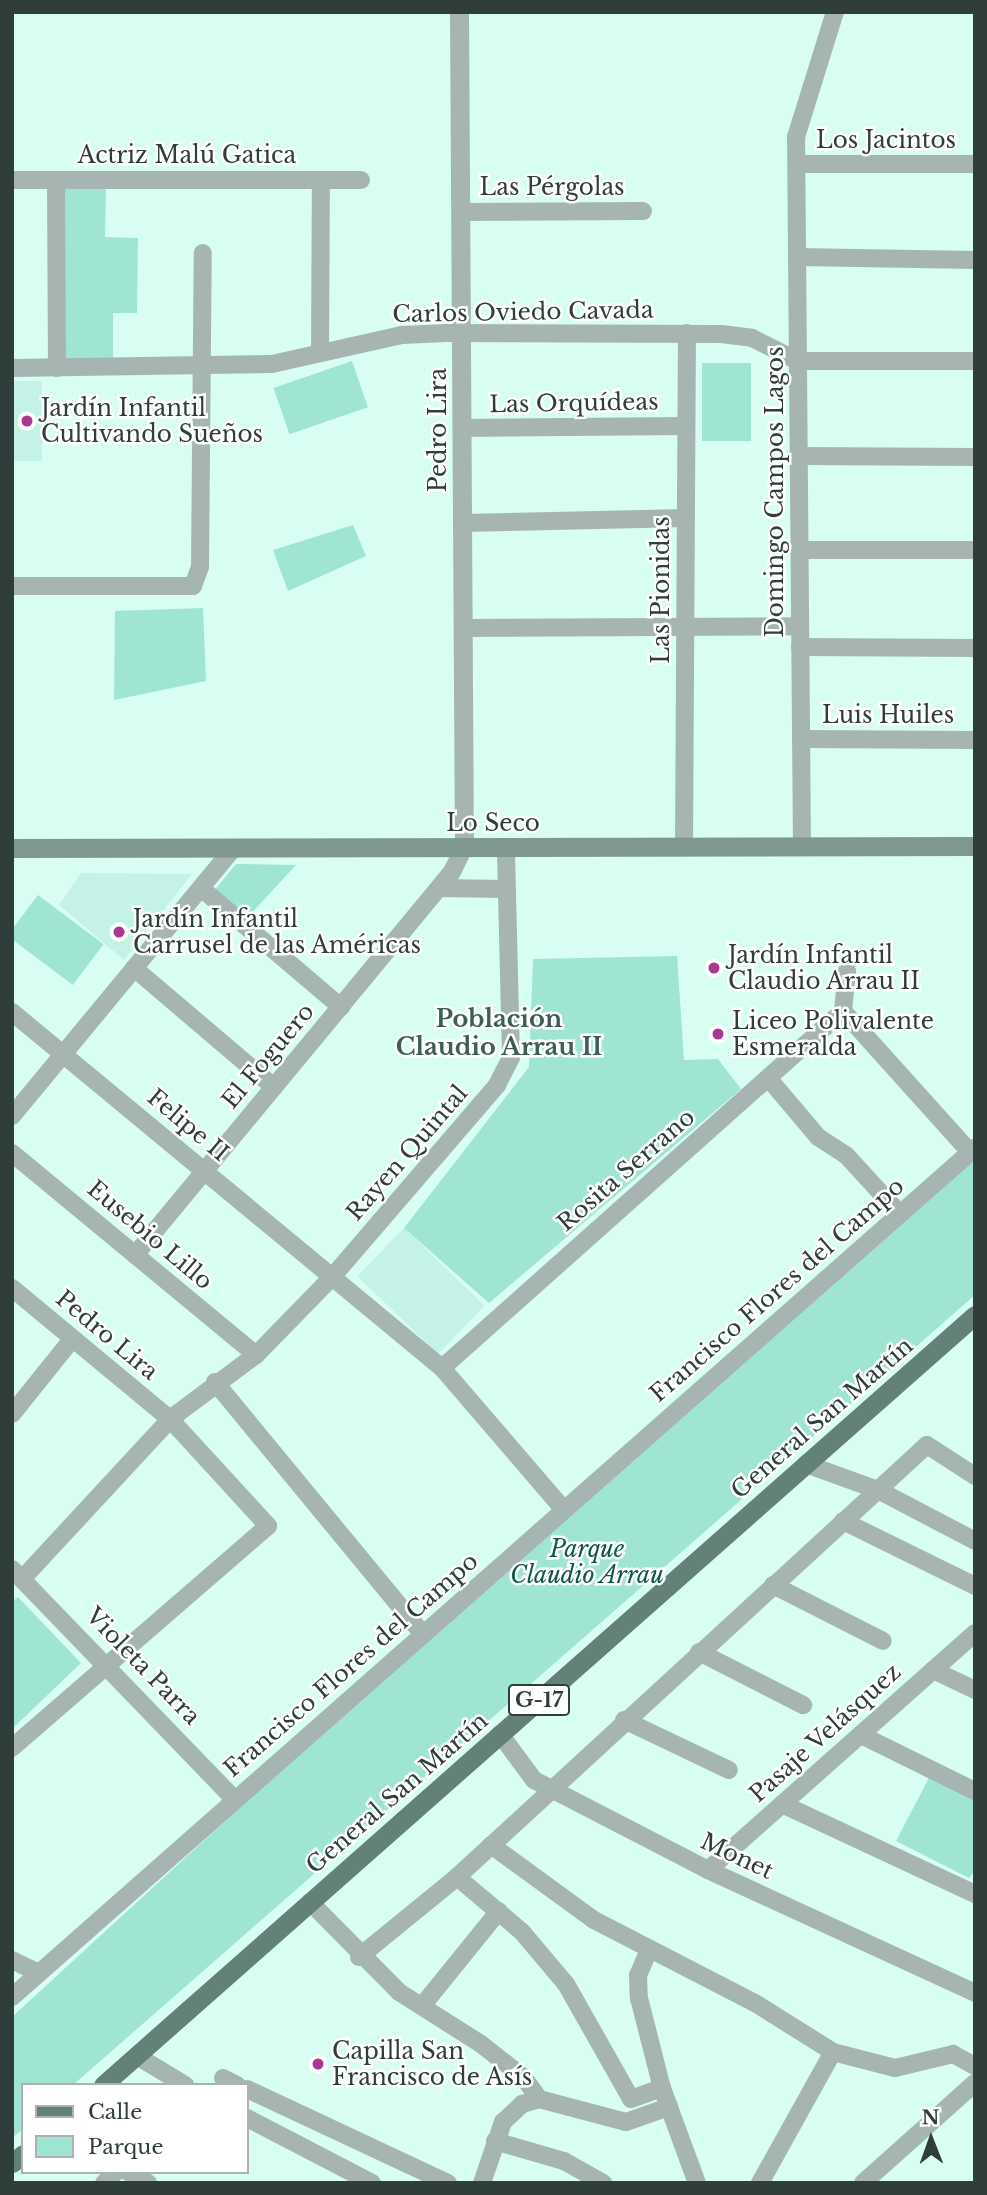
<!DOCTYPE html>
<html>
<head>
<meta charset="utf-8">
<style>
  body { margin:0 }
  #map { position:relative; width:987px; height:2195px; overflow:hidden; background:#d8fdf2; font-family:"Libre Baskerville",serif }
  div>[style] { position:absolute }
  .built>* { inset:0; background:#c5f2e6; transform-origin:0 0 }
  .green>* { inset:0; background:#a0e5d3; transform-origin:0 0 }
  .minor>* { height:18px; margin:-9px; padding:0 9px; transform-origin:9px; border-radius:9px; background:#a6b5b1 }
  .tertiary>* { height:19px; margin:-9.5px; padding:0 9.5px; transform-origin:9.5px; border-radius:9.5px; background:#a6b5b1 }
  .secondary>* { height:19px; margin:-9.5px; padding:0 9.5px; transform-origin:9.5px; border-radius:9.5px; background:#809790 }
  .primary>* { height:19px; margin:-9.5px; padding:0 9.5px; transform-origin:9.5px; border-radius:9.5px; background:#648179 }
  .dots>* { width:19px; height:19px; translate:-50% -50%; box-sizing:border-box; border:4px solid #fff; border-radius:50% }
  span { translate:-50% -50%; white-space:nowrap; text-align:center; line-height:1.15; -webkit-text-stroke:5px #fff; paint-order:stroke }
  .shield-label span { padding:2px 5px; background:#fff; border:2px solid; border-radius:5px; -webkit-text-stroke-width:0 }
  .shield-label { font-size:21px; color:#2f3e3a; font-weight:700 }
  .street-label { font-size:23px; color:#2f3e3a }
  .poi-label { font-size:23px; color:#2f3e3a }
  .left { translate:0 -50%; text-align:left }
  .park-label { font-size:23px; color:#0c5749; font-style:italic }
  .neighbourhood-label { font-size:24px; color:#3d5e55; font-weight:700 }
  .frame { position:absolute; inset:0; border:14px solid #2f3e3a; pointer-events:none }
  .legend { position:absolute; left:21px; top:2083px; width:228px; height:91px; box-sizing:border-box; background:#fff; border:2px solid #acb2b0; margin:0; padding:9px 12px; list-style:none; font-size:21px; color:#2f3e3a }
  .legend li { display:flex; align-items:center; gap:14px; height:35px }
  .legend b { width:35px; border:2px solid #acb2b0 }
  .north { position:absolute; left:896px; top:2104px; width:70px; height:70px; -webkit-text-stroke:5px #fff; paint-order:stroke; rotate:359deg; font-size:19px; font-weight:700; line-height:28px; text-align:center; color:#2f3e3a }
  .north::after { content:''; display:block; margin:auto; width:24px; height:32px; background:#2f3e3a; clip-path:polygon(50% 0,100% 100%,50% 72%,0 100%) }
</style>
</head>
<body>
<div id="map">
  <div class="built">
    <div style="left:12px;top:381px;width:30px;height:80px"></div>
    <div style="clip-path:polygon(81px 873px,192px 874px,124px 960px,59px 905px)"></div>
    <div style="left:404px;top:1228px;width:112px;height:67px;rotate:44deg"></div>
  </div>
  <div class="green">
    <div style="clip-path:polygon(64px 188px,106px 188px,105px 237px,138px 238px,137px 313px,113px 313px,113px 361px,62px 360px)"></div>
    <div style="left:352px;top:361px;width:49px;height:83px;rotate:71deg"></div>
    <div style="left:702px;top:363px;width:49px;height:78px"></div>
    <div style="clip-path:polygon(353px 525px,366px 556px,288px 591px,273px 550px)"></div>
    <div style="clip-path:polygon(203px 608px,206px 681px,114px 700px,115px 611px)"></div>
    <div style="clip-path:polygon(236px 864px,296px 865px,249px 916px,214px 891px)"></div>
    <div style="left:38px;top:895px;width:82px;height:51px;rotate:37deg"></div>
    <div style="clip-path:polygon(677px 956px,684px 1060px,718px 1059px,741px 1089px,489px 1303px,404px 1228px,529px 1067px,533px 959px)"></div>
    <div style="clip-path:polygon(975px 1151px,975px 1295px,73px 2085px,23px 2085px,23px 2129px,12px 2138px,12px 2017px,543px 1529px)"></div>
    <div style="clip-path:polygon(18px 1597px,81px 1663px,12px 1729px,12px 1602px)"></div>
    <div style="clip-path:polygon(931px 1774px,975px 1797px,975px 1871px,969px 1878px,896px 1841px)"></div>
  </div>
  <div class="minor">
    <div style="left:797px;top:164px;width:178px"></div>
    <div style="left:12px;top:180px;width:349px"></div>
    <div style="left:56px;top:180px;width:188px;rotate:89.7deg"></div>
    <div style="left:461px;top:212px;width:182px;rotate:-0.3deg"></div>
    <div style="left:797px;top:257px;width:178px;rotate:1deg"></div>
    <div style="left:320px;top:353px;width:173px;rotate:-89.7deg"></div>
    <div style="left:12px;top:368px;width:260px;rotate:-0.9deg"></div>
    <div style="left:272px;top:364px;width:133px;rotate:-12.6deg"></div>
    <div style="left:402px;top:335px;width:44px;rotate:-2.6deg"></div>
    <div style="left:446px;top:333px;width:275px;rotate:0.2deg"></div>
    <div style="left:721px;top:334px;width:31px;rotate:7deg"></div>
    <div style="left:752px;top:338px;width:51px;rotate:26.6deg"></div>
    <div style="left:798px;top:361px;width:177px"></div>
    <div style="left:462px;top:428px;width:224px;rotate:-0.5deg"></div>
    <div style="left:799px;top:456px;width:176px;rotate:0.3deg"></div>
    <div style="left:463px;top:523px;width:223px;rotate:-1.3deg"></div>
    <div style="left:800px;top:550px;width:175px"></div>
    <div style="left:12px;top:586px;width:181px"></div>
    <div style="left:193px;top:586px;width:20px;rotate:-70deg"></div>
    <div style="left:200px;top:567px;width:314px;rotate:-89.5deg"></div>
    <div style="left:463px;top:628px;width:337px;rotate:-0.3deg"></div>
    <div style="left:800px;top:647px;width:175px;rotate:0.3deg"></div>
    <div style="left:801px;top:739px;width:174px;rotate:0.3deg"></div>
    <div style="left:684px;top:847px;width:514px;rotate:-89.67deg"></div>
    <div style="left:802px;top:847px;width:710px;rotate:-90.48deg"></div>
    <div style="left:796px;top:137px;width:131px;rotate:-72.7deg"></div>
    <div style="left:201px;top:888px;width:184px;rotate:40.4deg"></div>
    <div style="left:439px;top:888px;width:66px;rotate:0.9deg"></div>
    <div style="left:134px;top:968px;width:184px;rotate:40.4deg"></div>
    <div style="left:847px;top:971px;width:40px;rotate:95.7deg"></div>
    <div style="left:843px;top:1011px;width:190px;rotate:48deg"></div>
    <div style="left:12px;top:1012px;width:558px;rotate:39.62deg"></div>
    <div style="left:442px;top:1368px;width:187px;rotate:49.3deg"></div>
    <div style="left:769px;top:1079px;width:76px;rotate:49.8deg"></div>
    <div style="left:818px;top:1137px;width:33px;rotate:33deg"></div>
    <div style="left:846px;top:1155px;width:80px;rotate:47.5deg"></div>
    <div style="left:12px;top:1116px;width:348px;rotate:-50.4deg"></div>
    <div style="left:12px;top:1153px;width:317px;rotate:39.6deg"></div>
    <div style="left:135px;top:1255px;width:497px;rotate:-50.4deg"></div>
    <div style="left:452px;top:872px;width:28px;rotate:-64deg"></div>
    <div style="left:12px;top:1288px;width:205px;rotate:39.7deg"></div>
    <div style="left:170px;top:1419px;width:145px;rotate:47.5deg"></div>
    <div style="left:268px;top:1526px;width:339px;rotate:139.1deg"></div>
    <div style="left:442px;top:1368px;width:537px;rotate:-41.68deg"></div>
    <div style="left:215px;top:1382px;width:327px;rotate:50.5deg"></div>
    <div style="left:12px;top:1414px;width:97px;rotate:-51.2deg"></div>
    <div style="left:806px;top:1464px;width:77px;rotate:19.9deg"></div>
    <div style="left:878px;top:1490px;width:110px;rotate:27.7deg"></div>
    <div style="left:843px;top:1521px;width:147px;rotate:26.2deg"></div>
    <div style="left:12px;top:1569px;width:321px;rotate:46deg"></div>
    <div style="left:23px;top:1578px;width:217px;rotate:-47.2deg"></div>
    <div style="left:170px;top:1419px;width:107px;rotate:-36.7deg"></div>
    <div style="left:256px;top:1355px;width:110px;rotate:-45.7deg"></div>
    <div style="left:333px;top:1276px;width:252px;rotate:-49.3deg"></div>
    <div style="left:497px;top:1085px;width:31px;rotate:-63deg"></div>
    <div style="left:511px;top:1057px;width:210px;rotate:-91.4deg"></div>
    <div style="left:773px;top:1585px;width:123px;rotate:27deg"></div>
    <div style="left:699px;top:1652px;width:117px;rotate:27deg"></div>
    <div style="left:933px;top:1670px;width:47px;rotate:25.5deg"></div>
    <div style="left:624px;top:1720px;width:116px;rotate:25.5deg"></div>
    <div style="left:500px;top:1734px;width:57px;rotate:53.5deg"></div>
    <div style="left:534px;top:1780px;width:196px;rotate:27.3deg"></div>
    <div style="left:708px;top:1870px;width:294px;rotate:24.7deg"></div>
    <div style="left:863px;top:1736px;width:125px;rotate:26.2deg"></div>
    <div style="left:782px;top:1804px;width:213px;rotate:25deg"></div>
    <div style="left:491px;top:1845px;width:127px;rotate:36.1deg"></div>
    <div style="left:594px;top:1920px;width:181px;rotate:27.3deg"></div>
    <div style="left:755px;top:2003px;width:92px;rotate:32.1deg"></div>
    <div style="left:833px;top:2052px;width:64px;rotate:14.5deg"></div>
    <div style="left:895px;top:2068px;width:60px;rotate:-13.6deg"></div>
    <div style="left:953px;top:2054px;width:25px;rotate:29deg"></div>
    <div style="left:708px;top:1870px;width:357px;rotate:-41.6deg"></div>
    <div style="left:457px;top:1877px;width:85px;rotate:40.2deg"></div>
    <div style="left:522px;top:1932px;width:68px;rotate:49.8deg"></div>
    <div style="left:566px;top:1984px;width:132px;rotate:60.5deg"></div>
    <div style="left:631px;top:2099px;width:33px;rotate:-20deg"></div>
    <div style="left:310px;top:1902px;width:127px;rotate:45.3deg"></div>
    <div style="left:399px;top:1992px;width:97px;rotate:32.4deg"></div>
    <div style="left:481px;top:2044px;width:55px;rotate:38.3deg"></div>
    <div style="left:524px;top:2078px;width:26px;rotate:54deg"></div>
    <div style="left:648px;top:1952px;width:25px;rotate:113deg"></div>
    <div style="left:638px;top:1975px;width:23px;rotate:88deg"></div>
    <div style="left:639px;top:1998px;width:93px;rotate:75.7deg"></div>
    <div style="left:662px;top:2088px;width:101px;rotate:69.8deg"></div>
    <div style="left:359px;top:1957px;width:127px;rotate:-39.2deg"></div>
    <div style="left:457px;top:1877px;width:638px;rotate:-42.59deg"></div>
    <div style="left:927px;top:1445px;width:57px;rotate:32.9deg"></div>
    <div style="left:12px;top:1960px;width:30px;rotate:26deg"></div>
    <div style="left:12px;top:1997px;width:1284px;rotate:-41.4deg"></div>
    <div style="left:422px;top:2006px;width:122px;rotate:-51deg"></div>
    <div style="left:137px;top:2056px;width:56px;rotate:31.1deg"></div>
    <div style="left:223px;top:2078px;width:16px;rotate:27deg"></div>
    <div style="left:247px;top:2089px;width:222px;rotate:25.1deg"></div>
    <div style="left:247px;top:2118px;width:141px;rotate:27.5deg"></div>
    <div style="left:495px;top:2141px;width:72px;rotate:16.2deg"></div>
    <div style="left:564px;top:2161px;width:45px;rotate:29.4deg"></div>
    <div style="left:128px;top:2172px;width:23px;rotate:29deg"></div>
    <div style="left:104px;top:2183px;width:16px;rotate:-43deg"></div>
    <div style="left:482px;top:2183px;width:65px;rotate:-71deg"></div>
    <div style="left:503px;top:2122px;width:26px;rotate:-43deg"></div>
    <div style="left:522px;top:2104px;width:18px;rotate:-16deg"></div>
    <div style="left:539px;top:2099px;width:90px;rotate:14.8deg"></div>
    <div style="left:626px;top:2122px;width:46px;rotate:-19.2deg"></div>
    <div style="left:760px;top:2183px;width:150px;rotate:-60.9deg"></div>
    <div style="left:863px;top:2183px;width:150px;rotate:-41.8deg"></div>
  </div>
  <div class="tertiary">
    <div style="left:459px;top:12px;width:835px;rotate:89.66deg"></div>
  </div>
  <div class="secondary">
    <div style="left:12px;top:848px;width:963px;rotate:-0.12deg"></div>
  </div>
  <div class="primary">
    <div style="left:103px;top:2085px;width:1163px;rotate:-41.45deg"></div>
    <div style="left:12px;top:2163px;width:14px;rotate:-39deg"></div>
  </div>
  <div class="dots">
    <div style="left:27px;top:421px;background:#ac3790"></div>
    <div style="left:119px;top:932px;background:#ac3790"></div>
    <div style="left:714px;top:968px;background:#ac3790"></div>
    <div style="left:718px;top:1034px;background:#ac3790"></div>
    <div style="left:318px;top:2064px;background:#ac3790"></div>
  </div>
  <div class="shield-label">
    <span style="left:539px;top:1700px">G-17</span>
  </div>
  <div class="street-label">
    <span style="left:886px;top:140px">Los Jacintos</span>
    <span style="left:187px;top:155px">Actriz Malú Gatica</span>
    <span style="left:552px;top:187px">Las Pérgolas</span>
    <span style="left:523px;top:312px;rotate:-1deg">Carlos Oviedo Cavada</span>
    <span style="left:574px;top:403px;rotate:-1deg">Las Orquídeas</span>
    <span style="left:438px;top:430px;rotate:-90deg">Pedro Lira</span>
    <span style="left:775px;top:492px;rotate:-90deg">Domingo Campos Lagos</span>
    <span style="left:661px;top:590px;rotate:-90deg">Las Pionidas</span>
    <span style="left:888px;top:715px">Luis Huiles</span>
    <span style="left:493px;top:823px">Lo Seco</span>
    <span style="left:268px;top:1056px;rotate:-50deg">El Foguero</span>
    <span style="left:188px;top:1125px;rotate:40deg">Felipe II</span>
    <span style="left:407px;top:1153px;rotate:-49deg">Rayen Quintal</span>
    <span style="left:626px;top:1170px;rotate:-41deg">Rosita Serrano</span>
    <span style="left:150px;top:1235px;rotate:40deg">Eusebio Lillo</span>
    <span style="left:777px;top:1290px;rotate:-41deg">Francisco Flores del Campo</span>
    <span style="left:107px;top:1335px;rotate:40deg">Pedro Lira</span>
    <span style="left:822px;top:1418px;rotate:-41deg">General San Martín</span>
    <span style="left:351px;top:1665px;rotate:-41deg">Francisco Flores del Campo</span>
    <span style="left:143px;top:1666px;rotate:46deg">Violeta Parra</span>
    <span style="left:825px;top:1733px;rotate:-42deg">Pasaje Velásquez</span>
    <span style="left:397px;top:1793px;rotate:-41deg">General San Martín</span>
    <span style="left:737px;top:1856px;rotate:25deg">Monet</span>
  </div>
  <div class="poi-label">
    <span class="left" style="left:41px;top:421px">Jardín Infantil<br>Cultivando Sueños</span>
    <span class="left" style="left:133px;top:932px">Jardín Infantil<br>Carrusel de las Américas</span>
    <span class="left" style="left:728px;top:968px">Jardín Infantil<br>Claudio Arrau II</span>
    <span class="left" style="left:732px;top:1034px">Liceo Polivalente<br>Esmeralda</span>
    <span class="left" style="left:332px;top:2064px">Capilla San<br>Francisco de Asís</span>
  </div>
  <div class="park-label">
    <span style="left:587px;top:1562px">Parque<br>Claudio Arrau</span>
  </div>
  <div class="neighbourhood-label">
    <span style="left:499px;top:1033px">Población<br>Claudio Arrau II</span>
  </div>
  <div class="frame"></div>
  <ul class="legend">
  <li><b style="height:9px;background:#648179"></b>Calle</li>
  <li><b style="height:19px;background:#a0e5d3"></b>Parque</li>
  </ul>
  <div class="north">N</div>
</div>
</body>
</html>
